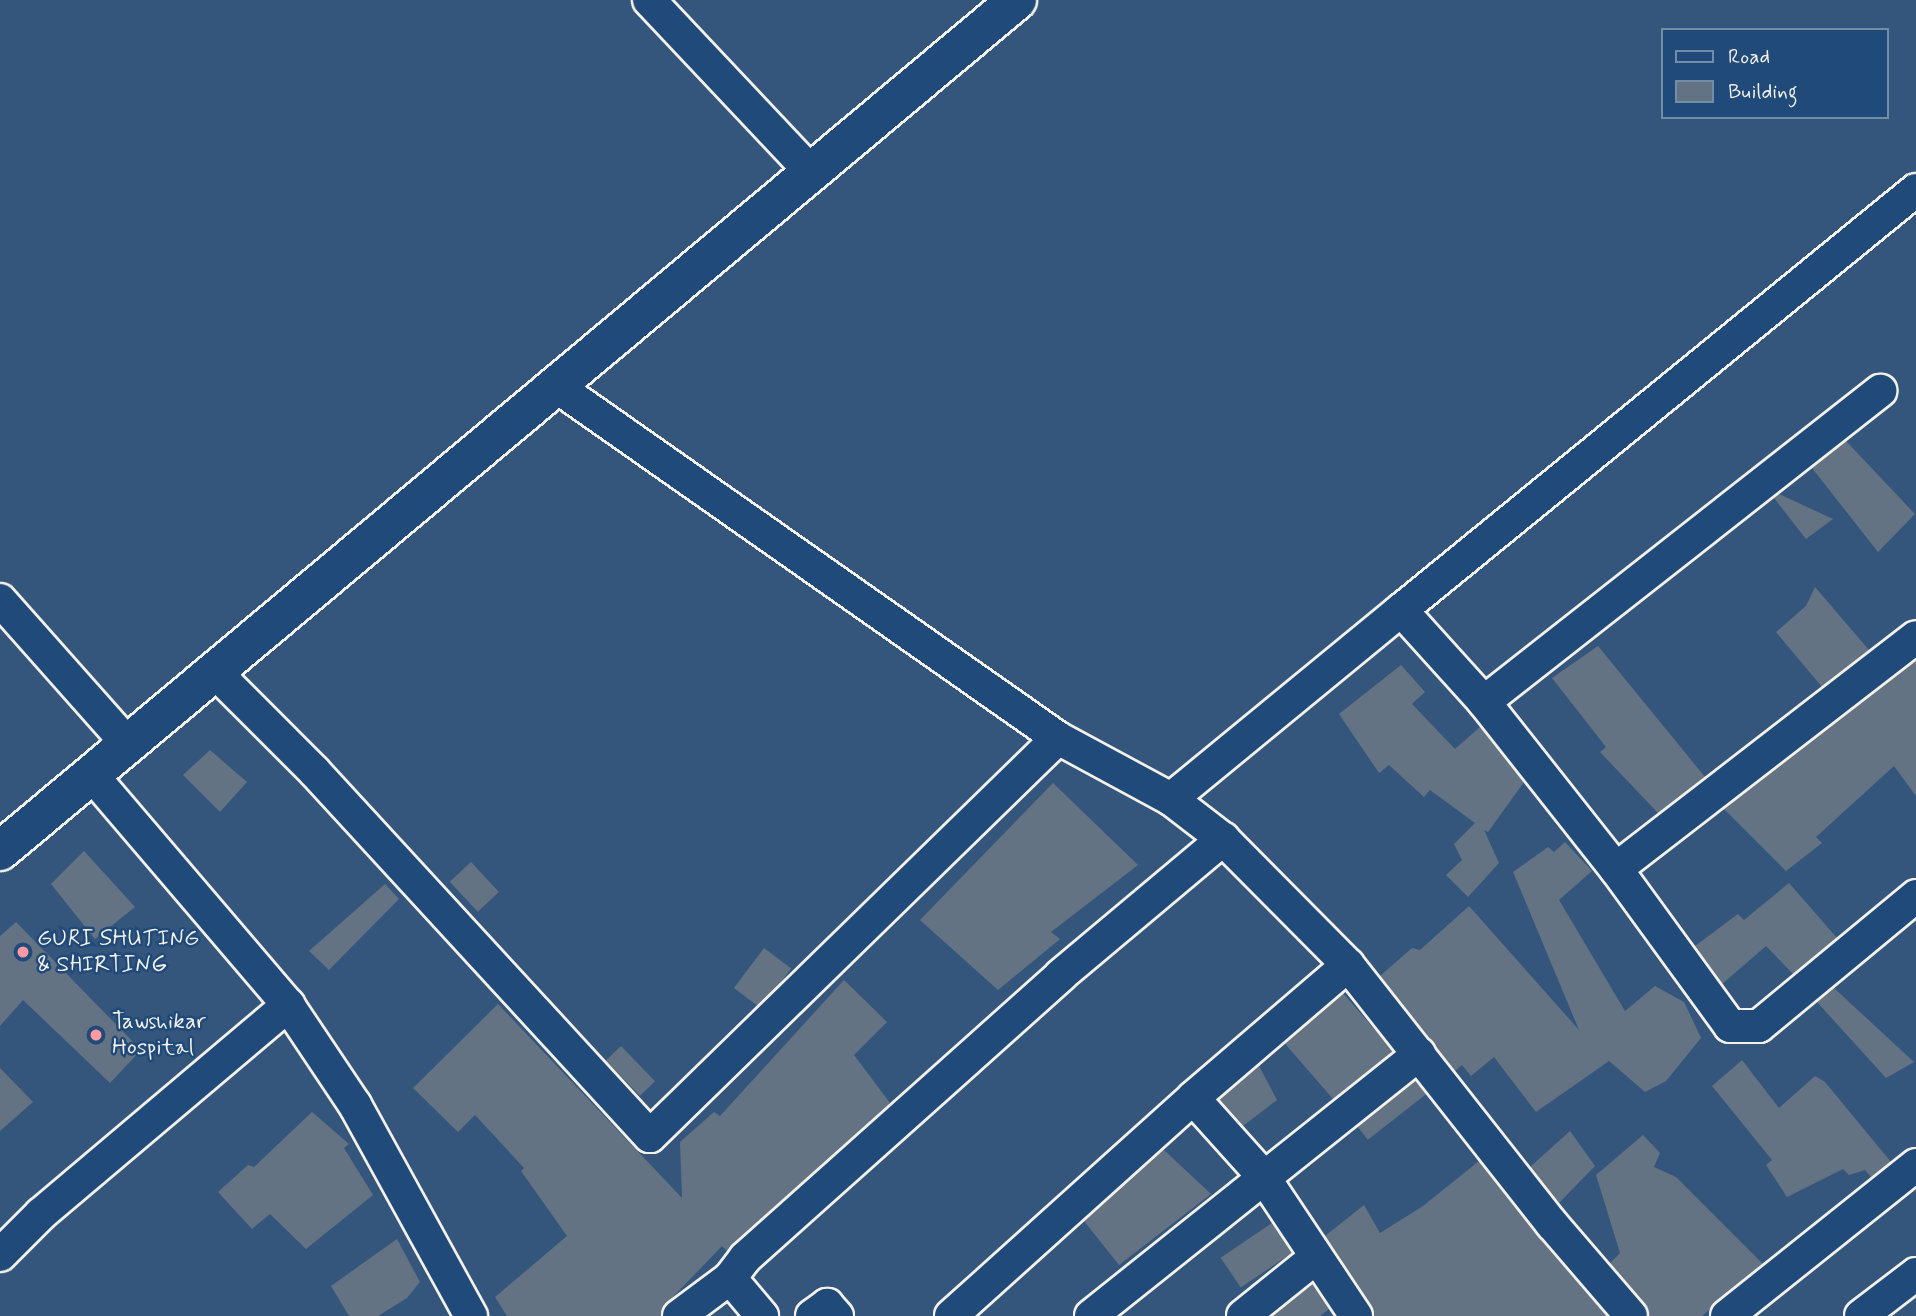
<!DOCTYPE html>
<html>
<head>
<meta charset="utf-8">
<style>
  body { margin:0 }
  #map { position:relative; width:1916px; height:1316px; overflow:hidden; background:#34567d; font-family:Mynerve,sans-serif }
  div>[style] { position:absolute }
  .building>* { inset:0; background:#647383; transform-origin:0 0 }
  .roads { filter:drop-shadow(2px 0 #f4f1e8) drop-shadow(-2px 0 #f4f1e8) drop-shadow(0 2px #f4f1e8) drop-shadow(0 -2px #f4f1e8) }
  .street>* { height:32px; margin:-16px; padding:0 16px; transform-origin:16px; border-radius:16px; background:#1f4a7a }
  .secondary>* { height:38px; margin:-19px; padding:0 19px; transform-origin:19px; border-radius:19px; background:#1f4a7a }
  .dots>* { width:19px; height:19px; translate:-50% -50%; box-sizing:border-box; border:4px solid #1f4a7a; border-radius:50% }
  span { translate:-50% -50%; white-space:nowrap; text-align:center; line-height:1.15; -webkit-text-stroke:5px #1f4a7a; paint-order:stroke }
  .poi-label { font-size:23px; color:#f4f1e8 }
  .left { translate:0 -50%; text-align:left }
  .legend { position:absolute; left:1661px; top:28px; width:228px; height:91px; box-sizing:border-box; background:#1f4a7a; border:2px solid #748da6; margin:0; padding:9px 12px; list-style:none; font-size:21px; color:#f4f1e8 }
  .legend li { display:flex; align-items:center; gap:14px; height:35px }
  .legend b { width:35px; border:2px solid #748da6 }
</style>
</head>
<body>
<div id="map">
  <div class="building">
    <div style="clip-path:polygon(1846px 441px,1915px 514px,1878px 552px,1812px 468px)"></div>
    <div style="clip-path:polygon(1779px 494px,1833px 519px,1806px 539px,1774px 498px)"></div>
    <div style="clip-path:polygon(1815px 587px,1869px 650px,1822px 687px,1776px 632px,1806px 606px)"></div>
    <div style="clip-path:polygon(1598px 646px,1705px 777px,1658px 813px,1600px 752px,1606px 747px,1552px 678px)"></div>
    <div style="clip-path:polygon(1916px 660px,1916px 796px,1894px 766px,1816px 837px,1822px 843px,1786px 871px,1724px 809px)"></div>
    <div style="clip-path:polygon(1401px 665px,1425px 692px,1412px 704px,1455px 749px,1480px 727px,1524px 782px,1488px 832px,1484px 830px,1499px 863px,1468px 897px,1446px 875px,1462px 860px,1454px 844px,1475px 823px,1430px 790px,1424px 797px,1389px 765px,1379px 773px,1339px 714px)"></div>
    <div style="clip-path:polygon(210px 750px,247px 782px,220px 812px,183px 775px)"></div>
    <div style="clip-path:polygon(1053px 783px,1138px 865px,1051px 932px,1060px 939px,998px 990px,920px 920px)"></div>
    <div style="clip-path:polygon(1565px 842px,1592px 871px,1559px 900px,1625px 1011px,1655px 986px,1684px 1002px,1701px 1038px,1666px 1081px,1645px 1092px,1609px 1061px,1536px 1112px,1494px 1057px,1471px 1076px,1462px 1065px,1455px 1071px,1380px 976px,1412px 948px,1420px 950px,1469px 906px,1579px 1030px,1513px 872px,1548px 847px,1554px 852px)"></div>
    <div style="clip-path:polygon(84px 851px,135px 907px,95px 939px,51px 884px)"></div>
    <div style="left:471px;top:862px;width:41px;height:29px;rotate:47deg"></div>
    <div style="clip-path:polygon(1789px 883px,1837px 938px,1793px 974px,1766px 946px,1722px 984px,1695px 946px,1738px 914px,1744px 920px)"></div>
    <div style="clip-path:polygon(385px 884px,399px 899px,329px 970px,309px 951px)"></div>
    <div style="clip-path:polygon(16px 922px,141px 1050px,110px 1083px,23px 1000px,0 1026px,0 936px)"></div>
    <div style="left:764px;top:948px;width:34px;height:50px;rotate:37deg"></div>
    <div style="clip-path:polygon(844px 980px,887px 1022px,854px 1055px,890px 1103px,727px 1251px,722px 1246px,668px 1302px,661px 1316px,507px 1316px,495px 1297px,567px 1236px,521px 1171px,524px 1168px,475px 1115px,458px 1132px,413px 1088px,498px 1004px,682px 1198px,680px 1142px,714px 1112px,720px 1116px)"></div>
    <div style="clip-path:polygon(1834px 988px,1914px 1062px,1886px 1078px,1817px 1002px)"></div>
    <div style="left:1343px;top:993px;width:77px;height:77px;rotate:49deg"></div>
    <div style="left:621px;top:1046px;width:49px;height:21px;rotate:46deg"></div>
    <div style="clip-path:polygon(1742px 1060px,1779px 1108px,1815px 1076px,1825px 1082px,1891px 1162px,1871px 1177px,1865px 1170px,1849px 1175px,1843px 1169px,1787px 1197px,1766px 1165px,1772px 1160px,1712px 1086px)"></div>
    <div style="clip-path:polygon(1259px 1066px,1277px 1100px,1243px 1126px,1219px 1100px)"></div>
    <div style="clip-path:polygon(0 1068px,33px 1102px,0 1131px)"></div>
    <div style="left:1415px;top:1080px;width:18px;height:74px;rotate:52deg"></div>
    <div style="clip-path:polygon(312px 1112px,349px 1144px,344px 1148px,373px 1195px,306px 1249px,270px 1214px,252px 1229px,218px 1192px,248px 1165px,254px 1167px)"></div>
    <div style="clip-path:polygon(1570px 1131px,1595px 1166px,1559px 1203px,1530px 1167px)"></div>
    <div style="clip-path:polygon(1643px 1135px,1660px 1153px,1654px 1167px,1676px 1177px,1763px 1264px,1702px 1316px,1649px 1316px,1645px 1304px,1610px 1263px,1620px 1253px,1596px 1175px)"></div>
    <div style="clip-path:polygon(1163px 1149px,1211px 1194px,1119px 1265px,1084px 1221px)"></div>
    <div style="clip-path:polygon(1479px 1161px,1546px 1246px,1607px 1316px,1374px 1316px,1325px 1236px,1364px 1205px,1380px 1233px,1423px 1206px)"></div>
    <div style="left:1272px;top:1223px;width:36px;height:62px;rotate:56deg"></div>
    <div style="clip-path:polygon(397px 1239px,420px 1282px,407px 1298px,378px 1316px,349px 1316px,331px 1286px)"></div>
    <div style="clip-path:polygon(1313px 1284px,1329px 1309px,1320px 1316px,1272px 1316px)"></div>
  </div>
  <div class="roads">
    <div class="street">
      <div style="left:649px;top:0;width:238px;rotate:46.7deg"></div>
      <div style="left:1916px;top:190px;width:665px;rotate:140.8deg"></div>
      <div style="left:1401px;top:610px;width:124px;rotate:47.9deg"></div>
      <div style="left:1484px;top:702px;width:213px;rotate:51.7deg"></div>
      <div style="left:1616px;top:869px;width:194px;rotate:54deg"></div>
      <div style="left:1730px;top:1026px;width:29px"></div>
      <div style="left:1759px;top:1026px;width:204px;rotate:-39.6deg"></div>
      <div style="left:556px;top:386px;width:613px;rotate:35.04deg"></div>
      <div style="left:1058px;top:738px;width:128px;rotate:28.4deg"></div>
      <div style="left:1171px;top:799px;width:66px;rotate:37.6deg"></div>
      <div style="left:1223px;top:839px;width:177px;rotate:45.2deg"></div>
      <div style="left:1348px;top:965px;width:330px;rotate:51.8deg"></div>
      <div style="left:1552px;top:1224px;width:121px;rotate:49.3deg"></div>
      <div style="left:0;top:600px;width:193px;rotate:48.4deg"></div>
      <div style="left:215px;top:672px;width:140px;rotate:45deg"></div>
      <div style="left:314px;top:771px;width:496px;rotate:47.4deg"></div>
      <div style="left:650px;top:1136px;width:570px;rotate:-44.29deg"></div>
      <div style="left:1484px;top:702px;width:504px;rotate:-38.14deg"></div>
      <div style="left:91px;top:774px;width:304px;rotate:49.5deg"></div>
      <div style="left:288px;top:1005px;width:120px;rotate:56.2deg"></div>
      <div style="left:355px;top:1105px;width:241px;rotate:61.2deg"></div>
      <div style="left:1171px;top:799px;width:298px;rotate:-39.4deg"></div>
      <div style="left:1616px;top:869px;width:379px;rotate:-37.7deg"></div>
      <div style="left:1348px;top:965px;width:204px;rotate:139.4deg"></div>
      <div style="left:1193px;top:1098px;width:105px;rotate:48.1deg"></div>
      <div style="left:1263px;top:1176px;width:168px;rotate:56.4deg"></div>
      <div style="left:0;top:1255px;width:58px;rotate:-45deg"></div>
      <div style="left:41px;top:1214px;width:324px;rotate:-40.2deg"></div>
      <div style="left:730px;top:1278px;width:50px;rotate:49.9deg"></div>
      <div style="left:679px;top:1316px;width:64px;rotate:-36.7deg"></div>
      <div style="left:730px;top:1278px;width:25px;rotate:-53deg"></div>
      <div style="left:745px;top:1258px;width:424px;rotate:-41.8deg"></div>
      <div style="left:1061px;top:975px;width:212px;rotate:-40deg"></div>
      <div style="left:812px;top:1316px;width:19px;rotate:-36deg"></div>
      <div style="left:827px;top:1305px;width:15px;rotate:48deg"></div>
      <div style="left:951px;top:1316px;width:326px;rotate:-42deg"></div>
      <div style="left:1091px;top:1316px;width:420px;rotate:-38.6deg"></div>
      <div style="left:1243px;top:1316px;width:91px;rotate:-38.8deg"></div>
      <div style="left:1727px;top:1316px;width:242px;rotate:-38.6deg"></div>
      <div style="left:1861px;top:1316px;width:69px;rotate:-37.4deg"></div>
    </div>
    <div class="secondary">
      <div style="left:0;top:851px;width:1326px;rotate:-39.92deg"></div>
    </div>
  </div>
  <div class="dots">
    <div style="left:23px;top:952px;background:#ff9aa2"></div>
    <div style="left:96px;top:1035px;background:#ff9aa2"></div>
  </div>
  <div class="poi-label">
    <span class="left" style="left:37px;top:952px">GURI SHUTING<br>&amp; SHIRTING</span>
    <span class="left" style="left:112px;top:1035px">Tawshikar<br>Hospital</span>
  </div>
  <ul class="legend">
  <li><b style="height:9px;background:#1f4a7a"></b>Road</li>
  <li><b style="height:19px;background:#647383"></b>Building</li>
  </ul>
</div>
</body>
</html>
